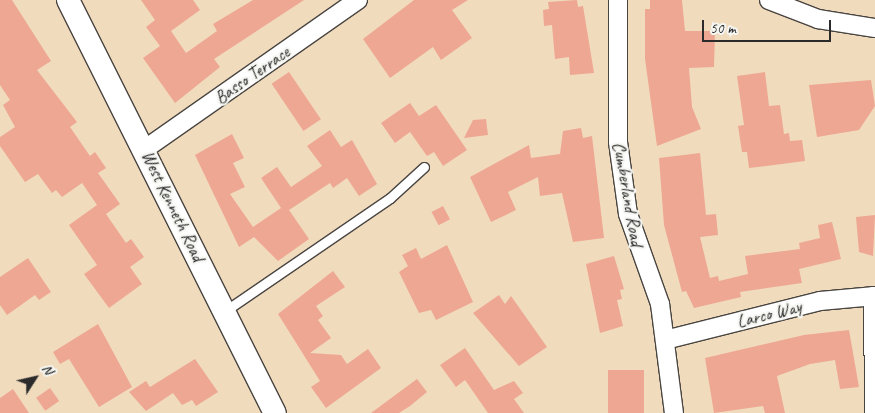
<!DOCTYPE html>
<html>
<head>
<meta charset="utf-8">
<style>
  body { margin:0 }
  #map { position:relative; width:875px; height:413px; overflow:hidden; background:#f1dbbd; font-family:Caveat,sans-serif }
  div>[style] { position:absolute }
  .building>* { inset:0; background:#eea792; transform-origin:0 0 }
  .roads { filter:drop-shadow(1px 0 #494541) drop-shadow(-1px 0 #494541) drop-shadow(0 1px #494541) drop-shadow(0 -1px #494541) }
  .service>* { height:9px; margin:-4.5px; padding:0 4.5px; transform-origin:4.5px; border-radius:4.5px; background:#fff }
  .minor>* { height:18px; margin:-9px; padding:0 9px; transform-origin:9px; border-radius:9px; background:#fff }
  .tertiary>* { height:22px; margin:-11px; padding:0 11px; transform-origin:11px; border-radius:11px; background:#fff }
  span { translate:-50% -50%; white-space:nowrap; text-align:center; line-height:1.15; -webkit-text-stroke:4.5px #f6f6f2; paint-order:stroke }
  .street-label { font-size:18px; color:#2b2b2b }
  .north { position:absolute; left:10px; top:353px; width:50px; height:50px; -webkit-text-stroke:4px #f6f6f2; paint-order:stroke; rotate:55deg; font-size:14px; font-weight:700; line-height:20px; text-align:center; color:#2b2b2b }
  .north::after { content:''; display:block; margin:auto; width:18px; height:22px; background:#2b2b2b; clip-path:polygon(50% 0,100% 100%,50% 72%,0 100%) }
  .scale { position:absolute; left:702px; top:20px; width:129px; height:22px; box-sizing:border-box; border:2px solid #2b2b2b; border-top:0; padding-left:6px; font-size:15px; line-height:18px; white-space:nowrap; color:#2b2b2b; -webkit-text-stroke:4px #f6f6f2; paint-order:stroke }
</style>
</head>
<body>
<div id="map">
  <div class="building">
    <div style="clip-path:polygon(0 0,12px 0,51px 61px,37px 70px,77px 122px,70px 127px,90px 156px,95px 152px,106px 168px,98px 173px,120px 204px,106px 214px,126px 243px,131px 239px,144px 257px,130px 267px,142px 284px,109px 308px,84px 274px,97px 265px,69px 225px,97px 205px,82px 183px,62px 197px,56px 190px,52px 193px,38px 174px,25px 182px,0 146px,0 137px,15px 127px,3px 105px,10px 100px,0 85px)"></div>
    <div style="clip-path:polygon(141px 0,193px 0,200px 10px,171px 31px,186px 53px,217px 31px,213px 24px,253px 0,304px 0,214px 59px,220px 67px,175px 103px,143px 58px,160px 46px,146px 27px,155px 20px)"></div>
    <div style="clip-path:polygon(414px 0,468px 0,452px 10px,472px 38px,441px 60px,433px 47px,390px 78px,363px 39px)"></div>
    <div style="clip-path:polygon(577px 0,578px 7px,583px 6px,594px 73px,570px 75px,569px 57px,555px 59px,552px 25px,544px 26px,543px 10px,549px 9px,548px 2px)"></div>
    <div style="clip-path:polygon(650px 0,682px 0,685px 31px,715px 31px,714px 67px,689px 68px,692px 107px,701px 129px,657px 146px,645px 59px,645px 9px,650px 9px)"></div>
    <div style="left:289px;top:72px;width:57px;height:21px;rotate:56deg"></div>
    <div style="clip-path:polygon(765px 72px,769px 106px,780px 105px,784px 134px,789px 133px,790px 141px,802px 140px,805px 161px,749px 168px,747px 152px,742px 152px,738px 126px,744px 125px,737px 76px)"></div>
    <div style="clip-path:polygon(871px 80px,875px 106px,859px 130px,817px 137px,809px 85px)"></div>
    <div style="clip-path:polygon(410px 103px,419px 116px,436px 105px,467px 150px,443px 166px,434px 152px,427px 156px,410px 132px,395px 143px,381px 123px)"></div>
    <div style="clip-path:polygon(486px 119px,488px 135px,464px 138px,473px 120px)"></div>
    <div style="clip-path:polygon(581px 128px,583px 138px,592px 136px,604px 238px,573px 242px,562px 193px,540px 196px,538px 177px,508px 192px,516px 210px,491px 222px,470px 177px,529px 145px,531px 158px,560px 154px,563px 131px)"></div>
    <div style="clip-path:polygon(330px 130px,341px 147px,352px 140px,377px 184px,359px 196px,347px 178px,333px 188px,330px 183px,289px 210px,309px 239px,278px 261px,254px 237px,239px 247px,195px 155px,232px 134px,244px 158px,233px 163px,245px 187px,230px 194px,253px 227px,281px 208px,261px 178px,277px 167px,291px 187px,322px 166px,307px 146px)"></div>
    <div style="clip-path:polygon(700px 153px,706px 215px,716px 214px,718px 235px,700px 237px,710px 278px,718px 276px,719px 281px,748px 274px,745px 256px,800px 249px,799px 243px,820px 238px,818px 225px,832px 222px,841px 259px,799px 269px,802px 283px,740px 292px,741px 297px,694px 308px,686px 291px,682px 292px,664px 225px,659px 158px)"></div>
    <div style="left:443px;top:206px;width:15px;height:13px;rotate:62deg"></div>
    <div style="clip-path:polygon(875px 215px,873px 256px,859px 252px,856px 217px)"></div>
    <div style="clip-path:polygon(447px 245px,473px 302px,436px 320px,431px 310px,419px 313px,399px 272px,408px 266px,402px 255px,416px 248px,421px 259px)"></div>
    <div style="clip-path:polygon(614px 256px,624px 289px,620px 290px,622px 299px,617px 300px,623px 326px,600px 333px,586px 264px)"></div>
    <div style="clip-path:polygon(28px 258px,51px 292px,39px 300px,35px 295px,7px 315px,0 305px,0 277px)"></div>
    <div style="clip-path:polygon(333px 271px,345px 287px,316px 306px,323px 316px,318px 320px,331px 338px,310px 353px,341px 355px,347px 364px,368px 349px,381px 368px,326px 408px,311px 387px,320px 381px,278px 314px)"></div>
    <div style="clip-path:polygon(499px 295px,505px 304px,511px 296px,547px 347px,519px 366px,473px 313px)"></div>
    <div style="clip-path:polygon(98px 324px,132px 387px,99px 407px,69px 359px,60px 364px,53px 352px)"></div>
    <div style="clip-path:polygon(849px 330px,859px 387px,840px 389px,835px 360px,810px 364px,777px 376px,785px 413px,765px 413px,763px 406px,714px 413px,705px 358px,804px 335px)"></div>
    <div style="clip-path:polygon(465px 348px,494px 390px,514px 381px,523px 393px,514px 399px,524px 413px,488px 413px,465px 380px,456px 387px,440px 365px)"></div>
    <div style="clip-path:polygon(195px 359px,218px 392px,196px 406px,192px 400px,182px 405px,173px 393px,146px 411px,129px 392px,146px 381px,150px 387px)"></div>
    <div style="left:608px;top:370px;width:36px;height:43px"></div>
    <div style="clip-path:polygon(417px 379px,427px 392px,410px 406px,399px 413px,371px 413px)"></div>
    <div style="left:50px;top:388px;width:16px;height:17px;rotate:55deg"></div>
    <div style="clip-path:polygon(13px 389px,29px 413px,0 413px,0 398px)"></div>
  </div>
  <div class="roads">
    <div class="service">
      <div style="left:225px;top:311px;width:200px;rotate:-34.4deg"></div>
      <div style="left:390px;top:198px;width:46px;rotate:-42.4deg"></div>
    </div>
    <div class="minor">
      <div style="left:618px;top:0;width:142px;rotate:90deg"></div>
      <div style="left:618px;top:142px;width:73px;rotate:82.1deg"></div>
      <div style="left:628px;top:214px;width:96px;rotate:70.4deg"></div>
      <div style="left:660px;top:304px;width:110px;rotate:82.7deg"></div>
      <div style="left:769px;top:0;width:53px;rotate:21.2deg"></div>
      <div style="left:818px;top:19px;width:58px;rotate:9deg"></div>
      <div style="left:145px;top:149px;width:260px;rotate:-35deg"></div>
      <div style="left:873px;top:296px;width:117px;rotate:89.5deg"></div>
      <div style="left:665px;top:340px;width:160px;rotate:-14.1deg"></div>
      <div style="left:820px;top:301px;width:55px;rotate:-5.2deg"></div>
    </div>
    <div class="tertiary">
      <div style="left:68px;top:0;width:462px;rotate:63.4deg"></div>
    </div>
  </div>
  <div class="street-label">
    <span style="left:252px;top:75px;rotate:-35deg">Basso Terrace</span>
    <span style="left:628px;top:194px;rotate:80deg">Cumberland Road</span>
    <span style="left:173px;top:206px;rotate:64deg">West Kenneth Road</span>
    <span style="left:769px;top:314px;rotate:-14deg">Larco Way</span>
  </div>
  <div class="north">N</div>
  <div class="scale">50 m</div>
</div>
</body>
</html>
